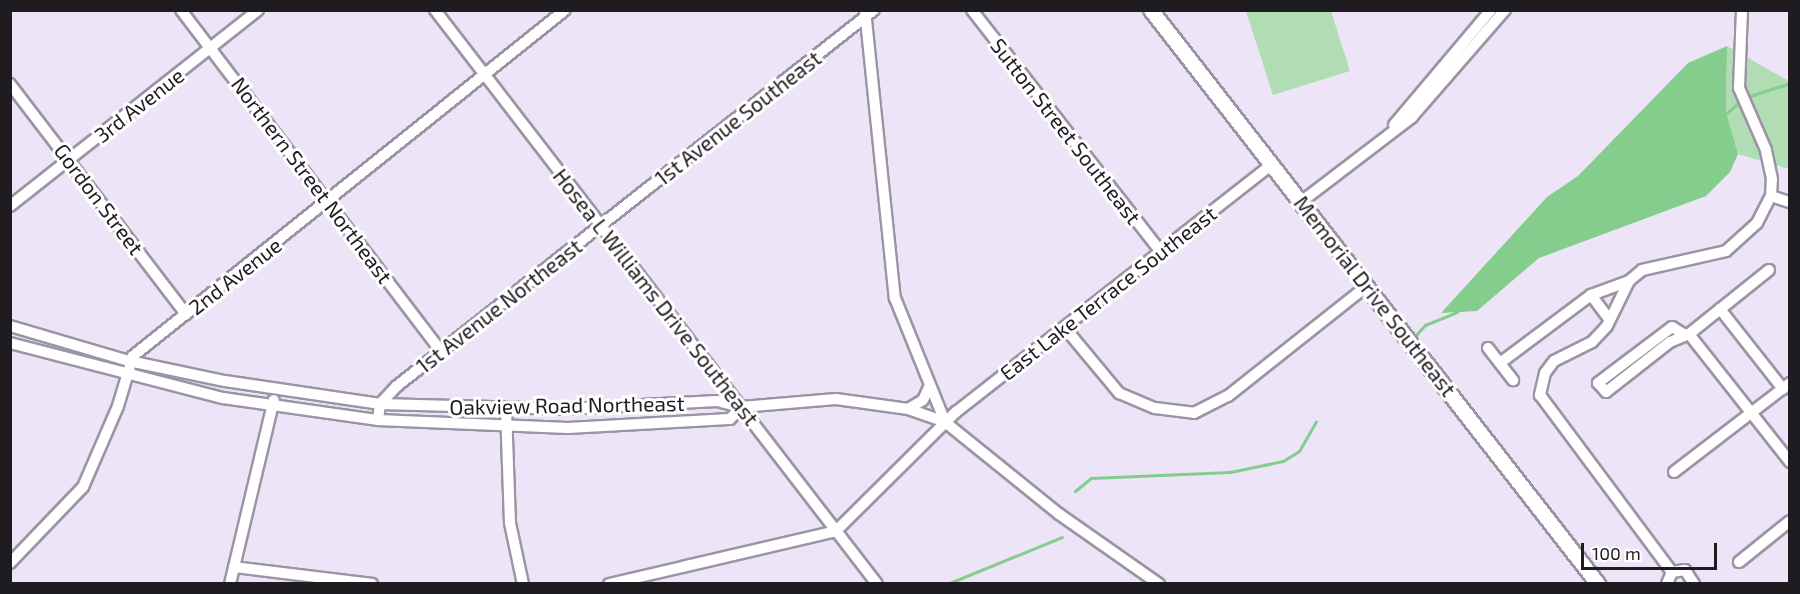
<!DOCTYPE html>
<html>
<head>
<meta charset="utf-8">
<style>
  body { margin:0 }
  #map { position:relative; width:1800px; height:594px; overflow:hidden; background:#ede5f7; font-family:"Exo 2",sans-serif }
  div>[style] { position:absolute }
  .green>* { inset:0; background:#b0ddb4 }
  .water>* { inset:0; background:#84cd8c }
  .stream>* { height:3px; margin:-1.5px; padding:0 1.5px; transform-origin:1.5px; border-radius:1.5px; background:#84cd8c }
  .roads { filter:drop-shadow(2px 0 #9c94a5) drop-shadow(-2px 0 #9c94a5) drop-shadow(0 2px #9c94a5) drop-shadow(0 -2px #9c94a5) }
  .minor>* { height:10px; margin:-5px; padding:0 5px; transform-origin:5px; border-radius:5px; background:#fff }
  .major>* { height:14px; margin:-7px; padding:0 7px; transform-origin:7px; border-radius:7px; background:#fff }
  span { translate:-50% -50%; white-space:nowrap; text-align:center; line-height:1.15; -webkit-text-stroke:6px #fff; paint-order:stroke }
  .street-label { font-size:21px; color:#1e1b21 }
  .frame { position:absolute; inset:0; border:12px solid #1e1b21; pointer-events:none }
  .scale { position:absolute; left:1581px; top:543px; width:136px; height:27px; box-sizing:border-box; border:3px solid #1e1b21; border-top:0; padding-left:8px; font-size:18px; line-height:21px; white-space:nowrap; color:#1e1b21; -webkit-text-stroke:4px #fff; paint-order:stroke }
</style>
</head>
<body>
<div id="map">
  <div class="green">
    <div style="clip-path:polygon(1246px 11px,1331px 11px,1350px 71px,1273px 95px)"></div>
    <div style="clip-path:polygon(1727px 46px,1789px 81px,1789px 169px,1738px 154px,1726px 112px)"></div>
  </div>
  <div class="water">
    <div style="clip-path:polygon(1727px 46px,1726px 112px,1738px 154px,1730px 172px,1706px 196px,1539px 258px,1477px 311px,1441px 313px,1547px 197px,1578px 176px,1688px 63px)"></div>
  </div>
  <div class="stream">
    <div style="left:1747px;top:97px;width:45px;rotate:-18deg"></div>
    <div style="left:1723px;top:116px;width:23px;rotate:-40deg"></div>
    <div style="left:1416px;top:335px;width:13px;rotate:-48deg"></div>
    <div style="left:1425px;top:325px;width:35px;rotate:-22deg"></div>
    <div style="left:1075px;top:491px;width:21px;rotate:-39deg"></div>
    <div style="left:1091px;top:478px;width:139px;rotate:-2.5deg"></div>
    <div style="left:1230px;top:472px;width:54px;rotate:-11.7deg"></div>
    <div style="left:1283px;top:461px;width:19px;rotate:-32deg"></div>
    <div style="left:1299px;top:451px;width:34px;rotate:-60deg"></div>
    <div style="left:947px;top:584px;width:124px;rotate:-22.2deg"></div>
  </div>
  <div class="roads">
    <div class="minor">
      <div style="left:181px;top:10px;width:430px;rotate:52.7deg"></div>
      <div style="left:435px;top:10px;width:724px;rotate:52.4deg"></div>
      <div style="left:865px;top:10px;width:290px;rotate:84.1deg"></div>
      <div style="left:895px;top:298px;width:134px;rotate:68deg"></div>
      <div style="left:972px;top:10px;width:306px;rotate:52deg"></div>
      <div style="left:10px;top:84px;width:290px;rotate:52.6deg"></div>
      <div style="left:1394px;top:125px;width:150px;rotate:-49.9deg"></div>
      <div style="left:1771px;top:196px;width:20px;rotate:18deg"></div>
      <div style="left:1301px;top:202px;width:140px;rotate:-37.4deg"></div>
      <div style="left:1412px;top:117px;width:142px;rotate:-49deg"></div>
      <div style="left:10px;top:206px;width:316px;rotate:-38.3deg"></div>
      <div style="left:1769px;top:270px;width:102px;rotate:141.3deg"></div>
      <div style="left:1689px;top:334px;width:163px;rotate:51.7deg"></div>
      <div style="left:1629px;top:281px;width:50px;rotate:116.1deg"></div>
      <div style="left:1607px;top:326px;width:22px;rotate:133deg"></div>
      <div style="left:1592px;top:342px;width:42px;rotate:153.4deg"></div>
      <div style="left:1554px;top:361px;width:15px;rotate:127deg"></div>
      <div style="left:1545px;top:373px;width:23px;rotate:103deg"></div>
      <div style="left:1540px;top:395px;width:221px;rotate:53.3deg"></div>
      <div style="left:1672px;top:572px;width:13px;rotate:113deg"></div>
      <div style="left:1591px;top:295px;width:31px;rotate:53deg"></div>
      <div style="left:1720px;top:309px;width:102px;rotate:51.8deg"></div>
      <div style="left:10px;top:326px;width:124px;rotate:16.4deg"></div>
      <div style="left:129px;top:361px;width:98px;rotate:11.8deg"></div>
      <div style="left:225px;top:381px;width:157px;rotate:8.4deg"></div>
      <div style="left:380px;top:404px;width:187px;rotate:1.5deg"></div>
      <div style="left:567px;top:409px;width:150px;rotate:-3.1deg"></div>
      <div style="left:717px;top:401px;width:25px;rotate:14deg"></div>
      <div style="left:741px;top:407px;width:95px;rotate:-4.8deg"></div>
      <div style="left:836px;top:399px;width:73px;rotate:7.9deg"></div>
      <div style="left:908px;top:409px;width:39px;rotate:19deg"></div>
      <div style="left:945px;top:422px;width:146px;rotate:38.9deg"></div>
      <div style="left:1059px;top:514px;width:122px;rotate:35deg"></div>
      <div style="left:1065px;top:328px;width:85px;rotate:50.3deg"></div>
      <div style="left:1119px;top:393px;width:39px;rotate:23deg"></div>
      <div style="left:1155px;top:408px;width:39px;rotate:7deg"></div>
      <div style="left:1194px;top:413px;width:38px;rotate:-27deg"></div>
      <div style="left:1228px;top:396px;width:177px;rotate:-38.4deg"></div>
      <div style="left:1685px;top:335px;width:15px;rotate:-148deg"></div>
      <div style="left:1672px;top:327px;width:93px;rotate:142.9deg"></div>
      <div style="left:1598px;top:383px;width:12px;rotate:48deg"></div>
      <div style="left:1606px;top:392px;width:81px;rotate:-38deg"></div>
      <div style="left:1670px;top:342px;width:21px;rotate:-23deg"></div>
      <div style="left:10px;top:343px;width:220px;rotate:14.5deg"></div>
      <div style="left:223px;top:398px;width:157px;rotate:8.1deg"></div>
      <div style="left:378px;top:420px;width:190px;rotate:2.4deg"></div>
      <div style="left:568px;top:428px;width:162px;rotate:-3.2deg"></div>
      <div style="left:730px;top:419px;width:16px;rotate:-47deg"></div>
      <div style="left:1488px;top:348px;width:41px;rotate:52deg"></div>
      <div style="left:1500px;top:363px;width:114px;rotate:-36.8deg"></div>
      <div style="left:1591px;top:295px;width:40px;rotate:-20.2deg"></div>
      <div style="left:1629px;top:281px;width:17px;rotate:-40deg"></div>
      <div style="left:1642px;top:270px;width:86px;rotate:-12.7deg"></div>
      <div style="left:1726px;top:251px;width:42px;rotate:-42.1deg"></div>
      <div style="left:1757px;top:223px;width:30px;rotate:-63deg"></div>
      <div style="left:1771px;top:196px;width:17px;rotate:-87deg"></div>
      <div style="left:1772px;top:179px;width:30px;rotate:-102deg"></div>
      <div style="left:1766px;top:150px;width:68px;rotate:-113.5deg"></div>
      <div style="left:1739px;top:88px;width:78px;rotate:-87.8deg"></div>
      <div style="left:506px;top:409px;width:114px;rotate:88deg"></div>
      <div style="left:510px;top:523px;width:62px;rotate:78deg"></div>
      <div style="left:908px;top:409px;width:17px;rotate:-31deg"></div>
      <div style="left:923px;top:400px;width:14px;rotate:-65deg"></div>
      <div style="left:378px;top:420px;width:16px;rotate:-83deg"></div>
      <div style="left:380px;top:404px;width:25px;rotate:-47deg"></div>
      <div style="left:397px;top:386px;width:607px;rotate:-38.25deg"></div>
      <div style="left:1674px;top:472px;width:146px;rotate:-37.5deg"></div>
      <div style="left:1739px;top:562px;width:65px;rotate:-38.8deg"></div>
      <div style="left:10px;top:563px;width:105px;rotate:-46.2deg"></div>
      <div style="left:83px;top:487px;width:88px;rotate:-66.6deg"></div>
      <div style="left:118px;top:406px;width:52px;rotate:-73.3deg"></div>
      <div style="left:133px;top:356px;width:553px;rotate:-38.69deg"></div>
      <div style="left:234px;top:567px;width:139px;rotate:7deg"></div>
      <div style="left:1672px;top:572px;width:13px;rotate:-9deg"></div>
      <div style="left:1685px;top:570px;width:17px;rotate:57deg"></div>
      <div style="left:230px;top:584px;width:189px;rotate:-76.6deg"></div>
      <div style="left:609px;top:584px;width:233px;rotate:-13.1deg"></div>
      <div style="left:836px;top:531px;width:169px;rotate:-44.8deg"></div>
      <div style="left:956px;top:412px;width:402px;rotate:-38.1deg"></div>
    </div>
    <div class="major">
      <div style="left:1151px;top:10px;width:728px;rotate:52.09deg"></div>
    </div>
  </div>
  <div class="street-label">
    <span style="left:139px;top:105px;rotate:-38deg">3rd Avenue</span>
    <span style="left:738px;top:118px;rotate:-38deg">1st Avenue Southeast</span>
    <span style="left:1066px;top:131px;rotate:52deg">Sutton Street Southeast</span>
    <span style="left:312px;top:180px;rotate:53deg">Northern Street Northeast</span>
    <span style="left:99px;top:199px;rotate:53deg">Gordon Street</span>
    <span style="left:235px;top:276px;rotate:-38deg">2nd Avenue</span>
    <span style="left:1108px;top:293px;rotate:-38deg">East Lake Terrace Southeast</span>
    <span style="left:1375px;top:296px;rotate:52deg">Memorial Drive Southeast</span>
    <span style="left:656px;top:297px;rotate:52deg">Hosea L Williams Drive Southeast</span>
    <span style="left:499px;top:306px;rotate:-38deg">1st Avenue Northeast</span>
    <span style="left:567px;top:405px;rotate:-1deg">Oakview Road Northeast</span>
  </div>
  <div class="frame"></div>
  <div class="scale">100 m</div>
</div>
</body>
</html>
